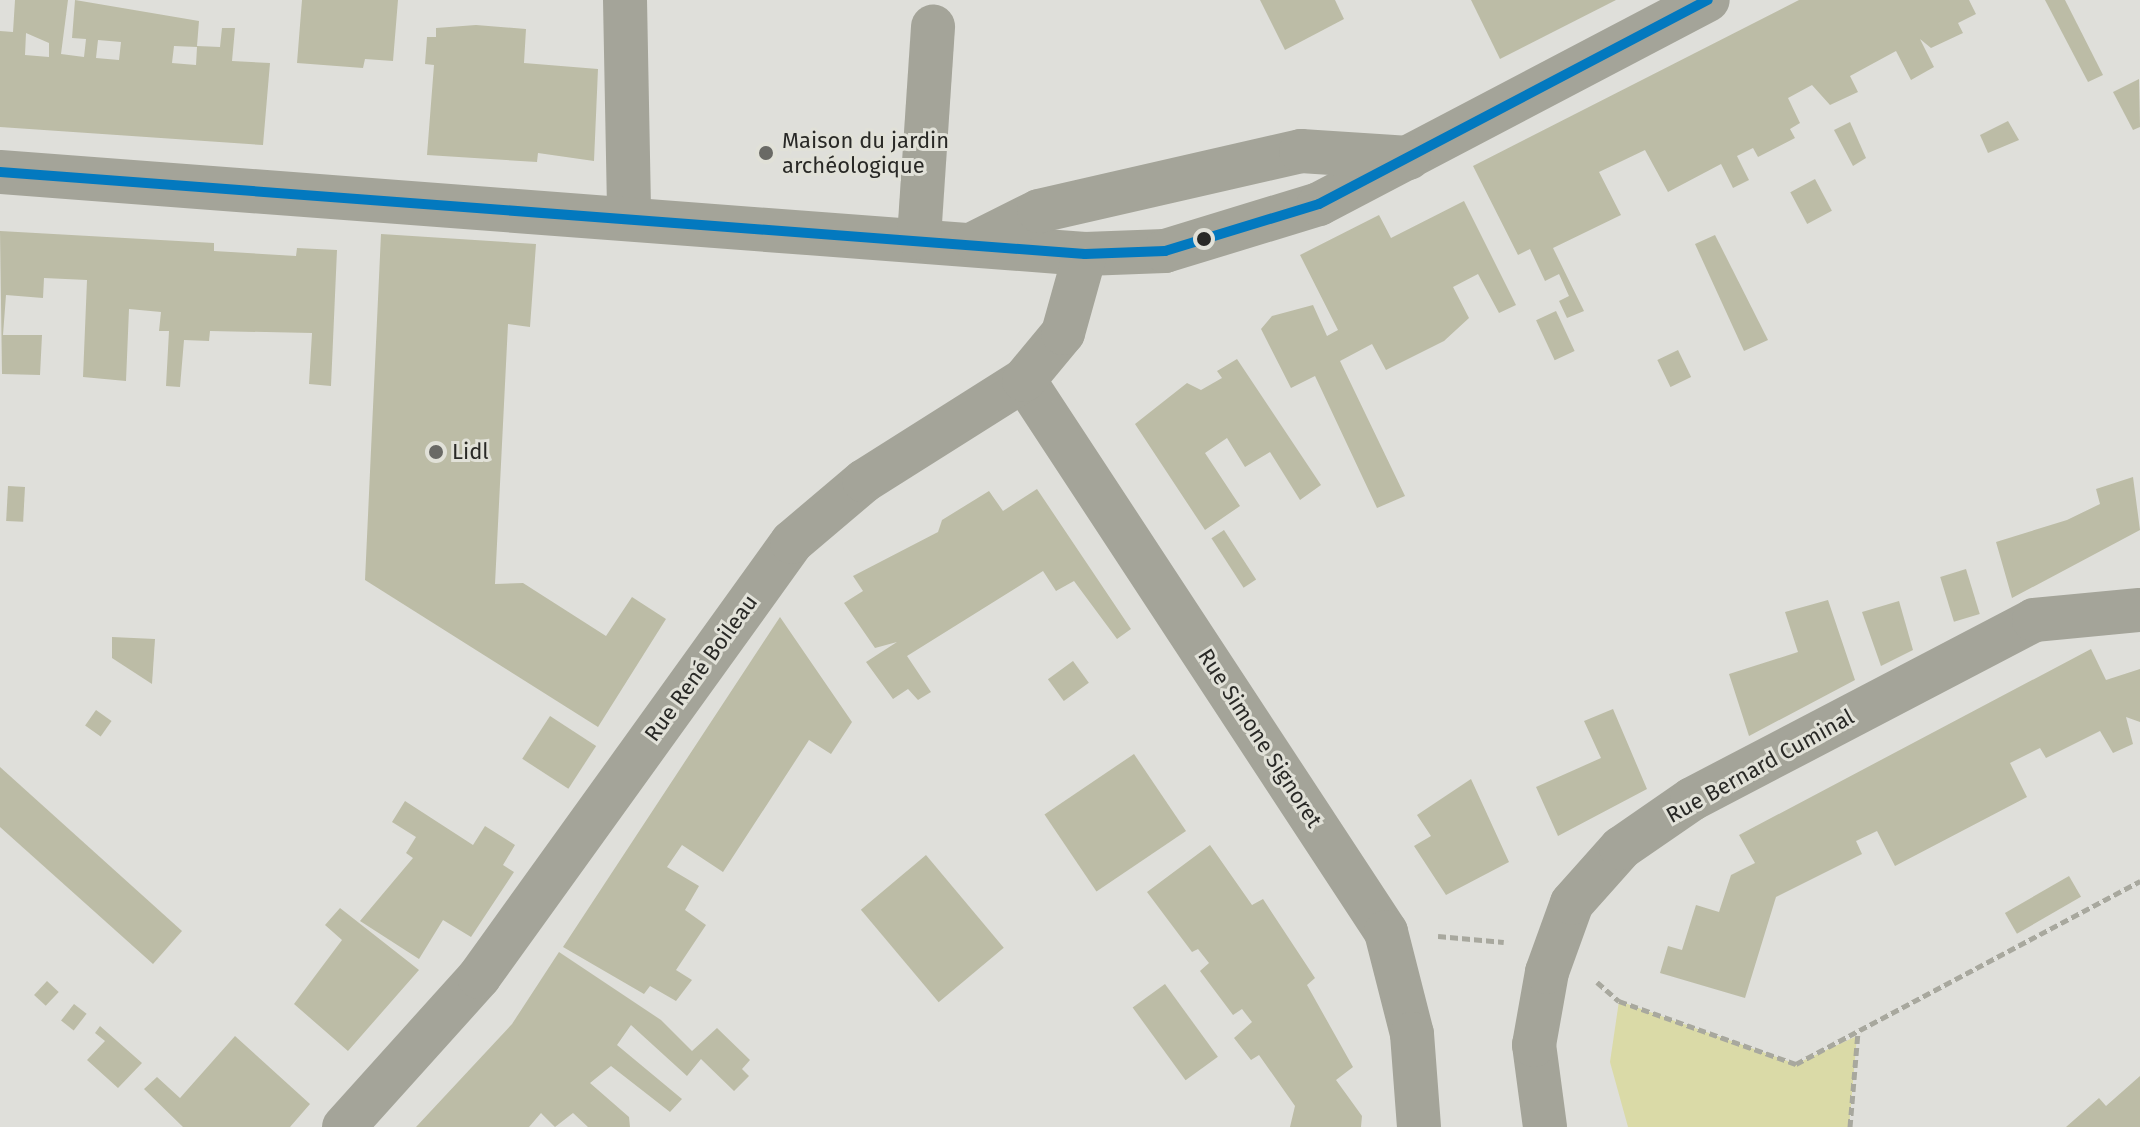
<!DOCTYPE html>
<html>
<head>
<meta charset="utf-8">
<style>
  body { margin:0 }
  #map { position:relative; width:2140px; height:1127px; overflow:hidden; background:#dfdfda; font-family:"Fira Sans",sans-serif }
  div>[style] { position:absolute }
  .green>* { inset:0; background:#dadaa7 }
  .building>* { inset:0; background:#bcbca6; transform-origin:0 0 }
  .path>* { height:5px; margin-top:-2.5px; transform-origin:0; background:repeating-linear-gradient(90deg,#a8a89e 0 8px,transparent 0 12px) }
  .minor>* { height:44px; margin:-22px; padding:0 22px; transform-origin:22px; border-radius:22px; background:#a4a499 }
  .bus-1>* { height:10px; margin:-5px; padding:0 5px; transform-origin:5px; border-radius:5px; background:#0379bf }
  .dots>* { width:22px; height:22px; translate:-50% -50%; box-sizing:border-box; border:4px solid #e1e1d8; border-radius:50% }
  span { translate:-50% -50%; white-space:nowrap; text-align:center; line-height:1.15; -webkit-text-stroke:6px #e1e1d8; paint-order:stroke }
  .poi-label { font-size:22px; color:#292926 }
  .left { translate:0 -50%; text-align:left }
  .street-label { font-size:22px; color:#292926 }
</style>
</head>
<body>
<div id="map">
  <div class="green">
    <div style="clip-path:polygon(1619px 1001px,1796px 1064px,1857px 1036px,1849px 1127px,1628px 1127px,1610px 1062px)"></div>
  </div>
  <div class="building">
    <div style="clip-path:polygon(evenodd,15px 0,68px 0,61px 54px,84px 57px,86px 39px,72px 38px,75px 0,199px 21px,197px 46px,220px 47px,222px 28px,235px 28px,232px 61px,270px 63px,263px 145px,0 127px,0 31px,13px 32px,15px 0,26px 33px,49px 43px,49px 57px,25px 55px,26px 33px,15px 0,98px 40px,121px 42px,119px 60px,96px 58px,98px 40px,15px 0,174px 46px,197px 47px,196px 65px,172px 63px,174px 46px)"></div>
    <div style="clip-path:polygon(302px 0,398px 0,393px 61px,365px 59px,363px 68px,297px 63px)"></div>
    <div style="clip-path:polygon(1260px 0,1335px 0,1344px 19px,1285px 50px)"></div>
    <div style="clip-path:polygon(1471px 0,1616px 0,1500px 59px)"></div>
    <div style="clip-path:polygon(1799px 0,1969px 0,1976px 14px,1958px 23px,1963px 33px,1931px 48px,1920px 39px,1934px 67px,1911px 80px,1896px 51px,1850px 76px,1858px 92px,1830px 105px,1812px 85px,1788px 98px,1800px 123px,1790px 129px,1795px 138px,1758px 157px,1753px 148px,1737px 156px,1749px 180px,1733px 188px,1721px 164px,1668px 192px,1645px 150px,1599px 172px,1621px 215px,1553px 248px,1584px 311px,1567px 318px,1559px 301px,1569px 296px,1559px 274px,1545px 281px,1530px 249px,1518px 255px,1473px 166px)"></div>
    <div style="clip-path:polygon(2045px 0,2065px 0,2103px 75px,2088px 82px)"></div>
    <div style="clip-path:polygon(476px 25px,526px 29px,524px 63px,598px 69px,594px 161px,538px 153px,537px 162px,427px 155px,434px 65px,425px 64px,427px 37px,436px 37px,436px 28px)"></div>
    <div style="clip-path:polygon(2139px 79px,2140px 127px,2133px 130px,2113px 92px)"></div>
    <div style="clip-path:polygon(2008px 121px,2019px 140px,1988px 153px,1980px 135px)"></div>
    <div style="clip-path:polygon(1850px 122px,1866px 158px,1853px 166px,1834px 130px)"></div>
    <div style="left:1815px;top:179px;width:36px;height:28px;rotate:62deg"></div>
    <div style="clip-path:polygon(1464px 201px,1516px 305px,1499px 313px,1478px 274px,1453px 287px,1469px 318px,1444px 341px,1386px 370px,1372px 344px,1340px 361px,1405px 496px,1377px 508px,1315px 376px,1291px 388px,1261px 329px,1272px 316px,1313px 305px,1327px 336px,1338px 330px,1300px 255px,1379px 215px,1391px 238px)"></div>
    <div style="clip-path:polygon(0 231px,214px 243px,214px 251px,296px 256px,297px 248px,337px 250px,331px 386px,309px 384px,312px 333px,210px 331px,209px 341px,184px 340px,180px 387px,166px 386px,169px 331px,159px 331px,161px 312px,129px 309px,126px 381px,83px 377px,87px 280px,44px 278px,43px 298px,6px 295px,3px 335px,42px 335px,40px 375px,2px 374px)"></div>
    <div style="clip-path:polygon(381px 234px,536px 244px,530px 327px,508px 324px,495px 584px,523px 583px,606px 636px,632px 597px,666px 619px,598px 727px,365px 580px)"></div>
    <div style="clip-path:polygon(1715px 235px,1768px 340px,1744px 351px,1695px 244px)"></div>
    <div style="left:1556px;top:311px;width:44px;height:22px;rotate:65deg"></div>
    <div style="left:1678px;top:350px;width:30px;height:23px;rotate:64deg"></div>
    <div style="clip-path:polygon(1237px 359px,1321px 485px,1300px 500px,1270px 452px,1245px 467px,1227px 438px,1205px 453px,1240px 506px,1205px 530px,1135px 424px,1187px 383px,1201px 390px,1222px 378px,1217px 371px)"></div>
    <div style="clip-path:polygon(2133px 477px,2140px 530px,2012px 598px,1996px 542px,2067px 520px,2100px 504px,2096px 489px)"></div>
    <div style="left:8px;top:486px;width:17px;height:35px;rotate:3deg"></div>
    <div style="clip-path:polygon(1037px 489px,1131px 629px,1117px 639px,1074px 581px,1056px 591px,1043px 571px,907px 656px,931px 692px,918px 700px,908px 689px,893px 699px,866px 662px,897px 642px,875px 648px,844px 603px,863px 591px,853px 576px,938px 532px,942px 520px,989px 491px,1003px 511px)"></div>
    <div style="left:1224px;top:530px;width:59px;height:15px;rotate:57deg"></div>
    <div style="left:1966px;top:569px;width:47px;height:27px;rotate:73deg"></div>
    <div style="clip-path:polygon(1828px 600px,1855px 680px,1749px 736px,1729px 674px,1798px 652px,1785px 612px)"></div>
    <div style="clip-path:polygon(1899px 601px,1913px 650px,1881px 666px,1862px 612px)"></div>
    <div style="clip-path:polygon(780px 617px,852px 722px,831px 754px,809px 740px,723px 872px,682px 845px,667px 867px,699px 886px,685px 910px,706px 925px,676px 970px,692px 980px,676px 1001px,650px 986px,644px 994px,563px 947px)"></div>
    <div style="clip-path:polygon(112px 637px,155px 639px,152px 684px,112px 658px)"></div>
    <div style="clip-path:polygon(2091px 649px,2106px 680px,2140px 669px,2140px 722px,2126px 717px,2133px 744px,2113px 753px,2100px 731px,2046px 758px,2040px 748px,2010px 763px,2027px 797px,1895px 866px,1877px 831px,1856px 841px,1862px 854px,1776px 897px,1745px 998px,1660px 973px,1668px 946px,1682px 950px,1696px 905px,1719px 912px,1731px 875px,1755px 863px,1739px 835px)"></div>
    <div style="left:1073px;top:661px;width:27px;height:31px;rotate:54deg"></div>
    <div style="clip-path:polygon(1613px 709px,1647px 789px,1558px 836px,1536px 787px,1601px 758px,1584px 721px)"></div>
    <div style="left:96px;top:710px;width:19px;height:19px;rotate:35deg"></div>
    <div style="left:550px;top:716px;width:55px;height:51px;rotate:33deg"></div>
    <div style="left:1134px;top:754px;width:93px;height:108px;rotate:56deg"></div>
    <div style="clip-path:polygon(0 767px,182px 931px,153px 964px,0 827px)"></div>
    <div style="clip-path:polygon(1471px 779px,1509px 862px,1446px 895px,1414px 846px,1431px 836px,1417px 815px)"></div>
    <div style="clip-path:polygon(405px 801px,473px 845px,485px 826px,515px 845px,503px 865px,514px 872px,471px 937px,443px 920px,419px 959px,360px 921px,413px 858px,406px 853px,416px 837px,392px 822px)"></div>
    <div style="clip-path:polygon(1210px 845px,1252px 905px,1263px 899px,1315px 978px,1307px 985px,1353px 1067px,1336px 1080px,1362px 1116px,1361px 1127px,1290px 1127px,1295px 1106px,1259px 1055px,1251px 1060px,1234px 1038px,1252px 1022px,1242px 1009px,1233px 1015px,1200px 971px,1209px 963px,1198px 949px,1192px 952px,1147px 892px)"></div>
    <div style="left:926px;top:855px;width:121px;height:85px;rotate:50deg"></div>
    <div style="left:2069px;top:876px;width:24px;height:74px;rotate:60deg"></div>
    <div style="clip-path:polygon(340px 908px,419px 970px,348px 1051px,294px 1004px,342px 940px,325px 925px)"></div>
    <div style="clip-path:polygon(559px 952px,661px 1020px,692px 1051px,717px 1028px,750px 1060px,742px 1069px,749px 1076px,734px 1091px,701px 1059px,687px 1076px,631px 1025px,617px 1045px,682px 1099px,670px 1112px,611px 1066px,590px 1083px,629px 1117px,630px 1127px,588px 1127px,573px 1113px,555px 1127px,541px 1113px,529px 1127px,416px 1127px,512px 1024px)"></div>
    <div style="left:47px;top:981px;width:16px;height:19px;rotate:43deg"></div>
    <div style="left:1165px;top:984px;width:90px;height:40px;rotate:54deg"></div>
    <div style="left:74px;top:1004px;width:16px;height:21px;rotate:38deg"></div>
    <div style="clip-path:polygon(100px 1026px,142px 1063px,118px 1088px,87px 1060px,105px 1041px,95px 1033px)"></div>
    <div style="clip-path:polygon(235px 1036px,310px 1104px,290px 1127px,183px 1127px,144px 1089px,157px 1077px,180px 1098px)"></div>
    <div style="clip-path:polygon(2140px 1076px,2140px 1127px,2066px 1127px,2099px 1098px,2106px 1106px)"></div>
  </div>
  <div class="path">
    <div style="left:1438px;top:936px;width:66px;rotate:5.2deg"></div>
    <div style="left:1597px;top:982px;width:29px;rotate:41deg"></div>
    <div style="left:1619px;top:1001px;width:188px;rotate:19.6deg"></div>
    <div style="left:1796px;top:1064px;width:390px;rotate:-28deg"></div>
    <div style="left:1850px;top:1127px;width:95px;rotate:-85.2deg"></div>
  </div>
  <div class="minor">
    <div style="left:625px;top:0;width:216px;rotate:88.9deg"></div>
    <div style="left:0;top:172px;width:1088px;rotate:4.32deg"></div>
    <div style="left:1085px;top:254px;width:80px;rotate:-2.1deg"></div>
    <div style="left:1165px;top:251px;width:161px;rotate:-17deg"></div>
    <div style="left:1319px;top:204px;width:439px;rotate:-27.7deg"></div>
    <div style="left:919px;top:238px;width:212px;rotate:-86.2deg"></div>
    <div style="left:977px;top:242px;width:69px;rotate:-26.6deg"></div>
    <div style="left:1039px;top:211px;width:269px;rotate:-12.9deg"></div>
    <div style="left:1301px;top:151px;width:108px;rotate:3.7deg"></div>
    <div style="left:1024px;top:380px;width:660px;rotate:56.74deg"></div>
    <div style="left:1386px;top:932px;width:105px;rotate:75.7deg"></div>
    <div style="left:1412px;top:1034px;width:93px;rotate:85.7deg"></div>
    <div style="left:344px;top:1127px;width:202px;rotate:-48deg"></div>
    <div style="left:479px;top:977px;width:536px;rotate:-54.26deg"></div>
    <div style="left:792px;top:542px;width:94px;rotate:-40.3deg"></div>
    <div style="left:864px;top:481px;width:189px;rotate:-32.3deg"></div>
    <div style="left:1024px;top:380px;width:61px;rotate:-50.3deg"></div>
    <div style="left:1063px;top:333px;width:82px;rotate:-74.4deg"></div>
    <div style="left:1545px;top:1127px;width:83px;rotate:-97.6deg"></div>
    <div style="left:1534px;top:1045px;width:74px;rotate:-79.9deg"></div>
    <div style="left:1547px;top:972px;width:73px;rotate:-70.1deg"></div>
    <div style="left:1572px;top:903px;width:74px;rotate:-48.3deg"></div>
    <div style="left:1621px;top:848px;width:86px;rotate:-34.6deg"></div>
    <div style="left:1692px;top:799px;width:386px;rotate:-27.6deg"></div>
    <div style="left:2034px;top:620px;width:106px;rotate:-5.4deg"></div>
  </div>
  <div class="bus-1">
    <div style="left:0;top:172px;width:1088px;rotate:4.32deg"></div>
    <div style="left:1085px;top:254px;width:80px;rotate:-2.1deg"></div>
    <div style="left:1165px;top:251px;width:161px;rotate:-17deg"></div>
    <div style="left:1319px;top:204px;width:439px;rotate:-27.7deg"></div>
  </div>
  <div class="dots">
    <div style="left:766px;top:153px;background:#696965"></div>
    <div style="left:1204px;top:239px;background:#292926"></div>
    <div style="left:436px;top:452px;background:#696965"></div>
  </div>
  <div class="poi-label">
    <span class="left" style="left:782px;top:153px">Maison du jardin<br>archéologique</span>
    <span class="left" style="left:452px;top:452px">Lidl</span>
  </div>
  <div class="street-label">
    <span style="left:701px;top:668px;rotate:-54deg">Rue René Boileau</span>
    <span style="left:1260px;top:738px;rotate:57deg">Rue Simone Signoret</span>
    <span style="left:1760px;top:766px;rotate:-29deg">Rue Bernard Cuminal</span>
  </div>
</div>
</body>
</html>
